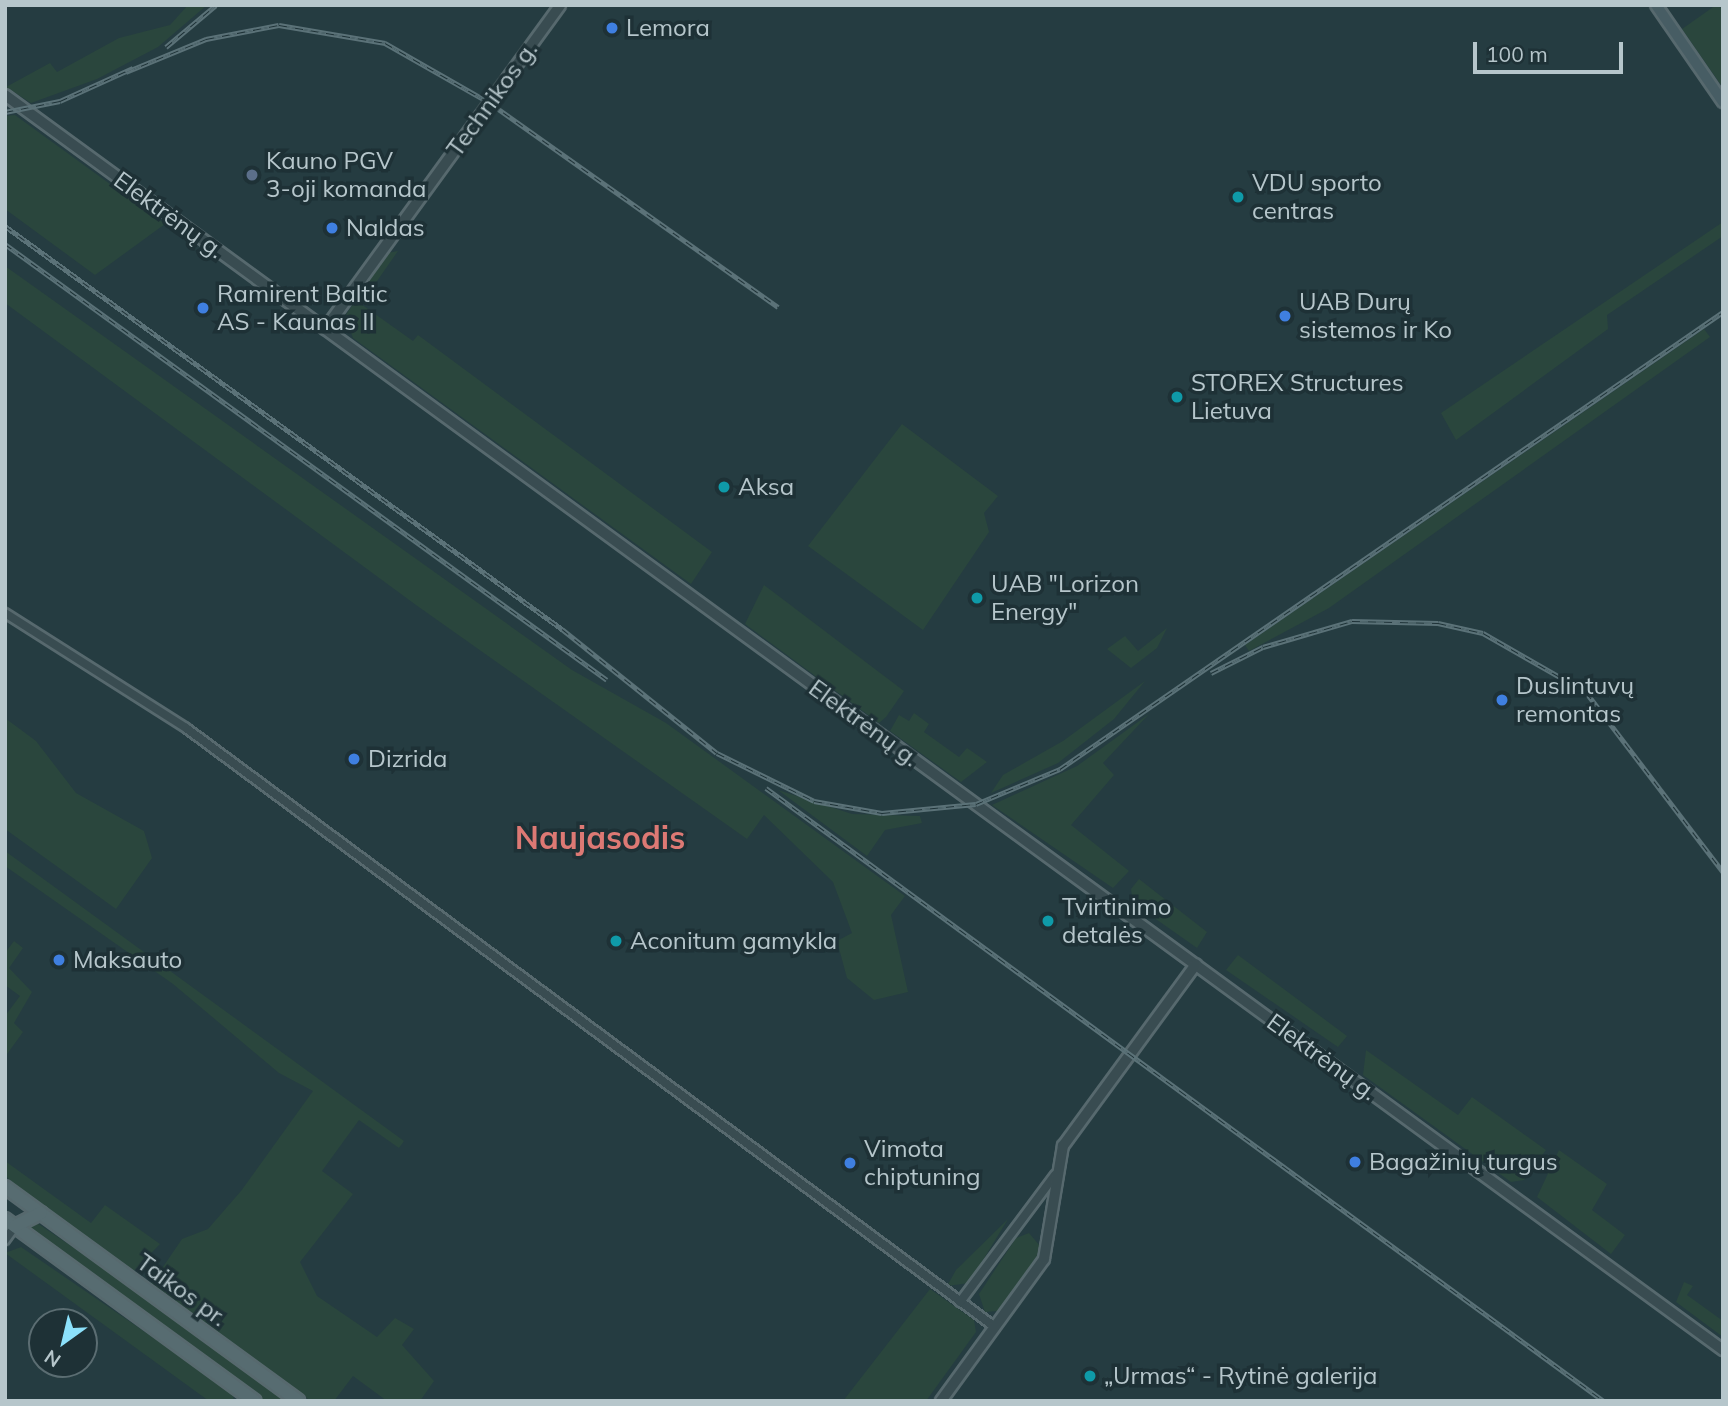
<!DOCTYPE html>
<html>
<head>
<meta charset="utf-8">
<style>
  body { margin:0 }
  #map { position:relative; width:1728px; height:1406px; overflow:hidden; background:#253c41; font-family:Mulish,sans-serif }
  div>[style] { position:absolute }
  .green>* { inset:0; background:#2a463d }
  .roads { filter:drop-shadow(2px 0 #57696e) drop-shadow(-2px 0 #57696e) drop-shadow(0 2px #57696e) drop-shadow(0 -2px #57696e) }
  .minor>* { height:8px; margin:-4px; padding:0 4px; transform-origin:4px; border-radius:4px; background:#394c51 }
  .tertiary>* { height:10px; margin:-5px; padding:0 5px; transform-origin:5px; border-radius:5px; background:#394c51 }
  .secondary>* { height:10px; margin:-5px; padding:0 5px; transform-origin:5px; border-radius:5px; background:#475d64 }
  .primary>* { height:12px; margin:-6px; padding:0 6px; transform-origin:6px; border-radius:6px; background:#576c71 }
  .rail>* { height:5px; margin-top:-2.5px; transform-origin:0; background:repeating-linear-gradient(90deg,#1e3136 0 8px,#5b7278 0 16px); box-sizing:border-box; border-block:2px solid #5b7278 }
  .dots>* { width:19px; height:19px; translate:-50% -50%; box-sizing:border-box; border:4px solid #1e3136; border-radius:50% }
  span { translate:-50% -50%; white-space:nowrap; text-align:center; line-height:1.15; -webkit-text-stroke:7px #1e3136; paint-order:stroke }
  .poi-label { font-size:24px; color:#b6c6cb }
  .left { translate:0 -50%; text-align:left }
  .street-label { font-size:24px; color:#b6c6cb }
  .district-label { font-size:32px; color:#dd7974; font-weight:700 }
  .frame { position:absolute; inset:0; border:7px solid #b6c6cb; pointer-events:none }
  .north { position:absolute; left:28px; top:1308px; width:70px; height:70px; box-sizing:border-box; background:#1e3136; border:2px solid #5b6d72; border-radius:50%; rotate:214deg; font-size:19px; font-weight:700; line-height:28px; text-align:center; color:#b6c6cb }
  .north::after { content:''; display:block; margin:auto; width:24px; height:32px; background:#8ce1fb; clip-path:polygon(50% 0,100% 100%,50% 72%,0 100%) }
  .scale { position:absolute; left:1473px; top:42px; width:150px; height:32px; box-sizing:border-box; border:4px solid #b6c6cb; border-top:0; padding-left:9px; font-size:21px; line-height:24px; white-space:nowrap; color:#b6c6cb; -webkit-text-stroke:5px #1e3136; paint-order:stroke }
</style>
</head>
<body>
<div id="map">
  <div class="green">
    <div style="clip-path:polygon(188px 5px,207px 5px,158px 47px,97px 79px,31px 103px,6px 87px,50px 63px,57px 72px,119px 38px,170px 25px)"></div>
    <div style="clip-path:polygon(1716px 5px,1723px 9px,1723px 88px,1682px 29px)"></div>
    <div style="clip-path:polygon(15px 115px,165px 224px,95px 275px,5px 209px,5px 116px)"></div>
    <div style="clip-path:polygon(1723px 222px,1723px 236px,1607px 315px,1608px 329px,1456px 440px,1441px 413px)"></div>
    <div style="clip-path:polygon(398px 251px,361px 304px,413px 341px,418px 335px,712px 552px,691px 584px,353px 338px,345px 316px,388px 253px)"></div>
    <div style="clip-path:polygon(5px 266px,572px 670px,666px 723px,905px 896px,891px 915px,908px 992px,874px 1000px,847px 978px,837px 941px,852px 933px,833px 882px,764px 815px,747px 839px,416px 605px,5px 303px)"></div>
    <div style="clip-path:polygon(1704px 329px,1710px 337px,1329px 608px,1249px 651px,1245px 645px)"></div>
    <div style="clip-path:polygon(902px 424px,998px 496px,984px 513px,989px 532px,923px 630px,808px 546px)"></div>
    <div style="clip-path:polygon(764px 585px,904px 691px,886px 717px,879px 723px,745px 624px)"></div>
    <div style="clip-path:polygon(1167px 628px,1157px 648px,1131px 668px,1107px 649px,1125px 636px,1138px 651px)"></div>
    <div style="clip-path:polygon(1145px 681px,1114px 719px,1058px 763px,991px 793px,1003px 775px,1063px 741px)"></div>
    <div style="clip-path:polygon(914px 713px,929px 724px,924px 732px,959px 757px,967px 748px,987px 762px,961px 782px,890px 731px,899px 715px,909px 721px)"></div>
    <div style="clip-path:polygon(1149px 714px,1103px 763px,1114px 775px,1071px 825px,1129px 871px,1113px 888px,992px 805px,1077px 766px)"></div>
    <div style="clip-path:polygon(5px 718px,36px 741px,76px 793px,144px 831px,152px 858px,116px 909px,5px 829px)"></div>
    <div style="clip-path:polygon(778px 790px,852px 814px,920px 816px,922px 823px,885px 830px,867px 856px)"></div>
    <div style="clip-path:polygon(5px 851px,404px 1141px,399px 1148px,359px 1120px,322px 1171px,353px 1194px,300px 1262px,317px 1296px,377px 1337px,395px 1318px,414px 1329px,402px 1345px,434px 1381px,420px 1401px,387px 1401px,353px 1376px,334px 1401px,311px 1401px,150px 1286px,182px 1239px,208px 1229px,241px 1191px,313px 1091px,279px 1073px,173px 984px,5px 866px)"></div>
    <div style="clip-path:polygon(1139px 879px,1207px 932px,1197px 948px,1133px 903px,1131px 889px)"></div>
    <div style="clip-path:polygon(14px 941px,23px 948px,9px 968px,32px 992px,14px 1023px,23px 1032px,5px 1057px,5px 1016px,20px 996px,5px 985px,5px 953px)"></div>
    <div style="clip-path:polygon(1238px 955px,1347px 1036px,1338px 1047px,1226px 970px)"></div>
    <div style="clip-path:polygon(1366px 1050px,1458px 1115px,1472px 1097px,1546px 1150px,1524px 1180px,1511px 1182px,1363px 1075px)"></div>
    <div style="clip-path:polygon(1559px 1150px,1607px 1184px,1592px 1210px,1625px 1235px,1611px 1254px,1537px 1197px)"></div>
    <div style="clip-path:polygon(5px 1161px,91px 1223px,105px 1205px,160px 1244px,132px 1273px,20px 1190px,5px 1175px)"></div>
    <div style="clip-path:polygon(1008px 1219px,969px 1283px,947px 1286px,956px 1270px)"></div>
    <div style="clip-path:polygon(34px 1221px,141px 1293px,289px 1401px,265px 1401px,29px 1230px)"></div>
    <div style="clip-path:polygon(1029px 1233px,1040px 1246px,1037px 1259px,998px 1311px,985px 1312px,979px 1294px,1016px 1238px)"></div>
    <div style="clip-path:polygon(21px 1247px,234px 1393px,233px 1401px,209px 1401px,5px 1253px)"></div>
    <div style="clip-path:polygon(1684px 1282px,1693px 1286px,1687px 1295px,1723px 1321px,1723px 1337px,1676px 1302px)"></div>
    <div style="clip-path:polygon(930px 1289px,974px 1320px,976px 1332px,926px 1401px,843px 1401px)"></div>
  </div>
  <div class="roads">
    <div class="minor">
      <div style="left:5px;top:613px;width:214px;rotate:32.4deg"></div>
      <div style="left:186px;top:728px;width:1007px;rotate:36.52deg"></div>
      <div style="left:5px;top:1240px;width:17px;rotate:-54deg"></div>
      <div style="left:960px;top:1302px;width:159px;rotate:-53.2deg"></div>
    </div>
    <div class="tertiary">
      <div style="left:5px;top:95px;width:2128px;rotate:36.15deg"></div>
      <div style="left:325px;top:329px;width:400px;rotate:-54deg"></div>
      <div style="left:941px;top:1401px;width:175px;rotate:-54deg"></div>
      <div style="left:1044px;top:1259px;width:115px;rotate:-80.5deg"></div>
      <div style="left:1063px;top:1146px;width:225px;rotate:-53.8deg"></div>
    </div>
    <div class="secondary">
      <div style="left:1656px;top:5px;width:118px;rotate:55.4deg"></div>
    </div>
    <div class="primary">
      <div style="left:5px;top:1187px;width:363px;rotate:36.1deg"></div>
      <div style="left:5px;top:1219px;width:309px;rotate:36.1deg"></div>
      <div style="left:15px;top:1226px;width:29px;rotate:-27deg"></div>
    </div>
  </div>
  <div class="rail">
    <div style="left:166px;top:47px;width:65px;rotate:-40deg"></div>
    <div style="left:126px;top:72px;width:87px;rotate:-22.4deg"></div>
    <div style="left:206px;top:39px;width:74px;rotate:-10.9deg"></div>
    <div style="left:279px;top:25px;width:108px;rotate:9.6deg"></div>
    <div style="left:385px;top:43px;width:121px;rotate:29.7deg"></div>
    <div style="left:490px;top:103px;width:353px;rotate:35.3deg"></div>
    <div style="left:5px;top:112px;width:56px;rotate:-11.3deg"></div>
    <div style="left:60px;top:101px;width:80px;rotate:-24.3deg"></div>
    <div style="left:5px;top:226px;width:688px;rotate:35.89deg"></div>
    <div style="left:562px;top:629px;width:198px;rotate:38.7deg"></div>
    <div style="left:717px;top:753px;width:108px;rotate:26.3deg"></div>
    <div style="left:814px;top:801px;width:69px;rotate:10deg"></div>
    <div style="left:882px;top:813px;width:94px;rotate:-5.5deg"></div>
    <div style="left:976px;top:804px;width:91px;rotate:-22.6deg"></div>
    <div style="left:1060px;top:769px;width:805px;rotate:-34.58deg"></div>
    <div style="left:5px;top:244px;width:743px;rotate:35.91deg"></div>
    <div style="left:1211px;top:673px;width:58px;rotate:-26.6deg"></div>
    <div style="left:1263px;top:647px;width:93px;rotate:-16.3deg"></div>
    <div style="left:1352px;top:621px;width:86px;rotate:1.3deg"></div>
    <div style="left:1438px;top:623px;width:46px;rotate:12.5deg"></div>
    <div style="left:1483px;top:633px;width:119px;rotate:29.8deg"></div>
    <div style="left:1586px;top:692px;width:226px;rotate:52.7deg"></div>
    <div style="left:766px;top:788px;width:1038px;rotate:36.19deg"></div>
  </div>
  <div class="dots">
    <div style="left:612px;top:28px;background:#3f7fe0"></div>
    <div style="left:252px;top:175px;background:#5c6f8a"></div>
    <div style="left:1238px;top:197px;background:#0f9aa8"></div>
    <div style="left:332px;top:228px;background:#3f7fe0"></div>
    <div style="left:203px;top:308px;background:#3f7fe0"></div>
    <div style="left:1285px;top:316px;background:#3f7fe0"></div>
    <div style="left:1177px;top:397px;background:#0f9aa8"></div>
    <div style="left:724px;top:487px;background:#0f9aa8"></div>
    <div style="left:977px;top:598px;background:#0f9aa8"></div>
    <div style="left:1502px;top:700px;background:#3f7fe0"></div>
    <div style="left:354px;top:759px;background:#3f7fe0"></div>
    <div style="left:1048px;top:921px;background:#0f9aa8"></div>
    <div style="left:616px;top:941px;background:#0f9aa8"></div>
    <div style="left:59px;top:960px;background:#3f7fe0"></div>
    <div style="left:1355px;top:1162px;background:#3f7fe0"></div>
    <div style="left:850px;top:1163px;background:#3f7fe0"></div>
    <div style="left:1090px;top:1376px;background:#0f9aa8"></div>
  </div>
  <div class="poi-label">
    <span class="left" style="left:626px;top:28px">Lemora</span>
    <span class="left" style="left:266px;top:175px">Kauno PGV<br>3-oji komanda</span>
    <span class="left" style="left:1252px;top:197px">VDU sporto<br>centras</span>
    <span class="left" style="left:346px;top:228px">Naldas</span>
    <span class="left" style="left:217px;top:308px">Ramirent Baltic<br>AS - Kaunas II</span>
    <span class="left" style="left:1299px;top:316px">UAB Durų<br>sistemos ir Ko</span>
    <span class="left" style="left:1191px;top:397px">STOREX Structures<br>Lietuva</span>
    <span class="left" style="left:738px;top:487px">Aksa</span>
    <span class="left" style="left:991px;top:598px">UAB "Lorizon<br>Energy"</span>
    <span class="left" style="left:1516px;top:700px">Duslintuvų<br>remontas</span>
    <span class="left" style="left:368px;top:759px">Dizrida</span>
    <span class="left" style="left:1062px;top:921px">Tvirtinimo<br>detalės</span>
    <span class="left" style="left:630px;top:941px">Aconitum gamykla</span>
    <span class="left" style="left:73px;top:960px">Maksauto</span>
    <span class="left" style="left:864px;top:1163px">Vimota<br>chiptuning</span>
    <span class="left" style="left:1369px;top:1162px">Bagažinių turgus</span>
    <span class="left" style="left:1104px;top:1376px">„Urmas“ - Rytinė galerija</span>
  </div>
  <div class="street-label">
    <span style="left:492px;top:99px;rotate:-54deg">Technikos g.</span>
    <span style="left:169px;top:215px;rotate:36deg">Elektrėnų g.</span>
    <span style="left:864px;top:723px;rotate:36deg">Elektrėnų g.</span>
    <span style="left:1322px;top:1057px;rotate:36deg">Elektrėnų g.</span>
    <span style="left:182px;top:1290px;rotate:36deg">Taikos pr.</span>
  </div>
  <div class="district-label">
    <span style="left:600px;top:837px">Naujasodis</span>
  </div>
  <div class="frame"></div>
  <div class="north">N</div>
  <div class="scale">100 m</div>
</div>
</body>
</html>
